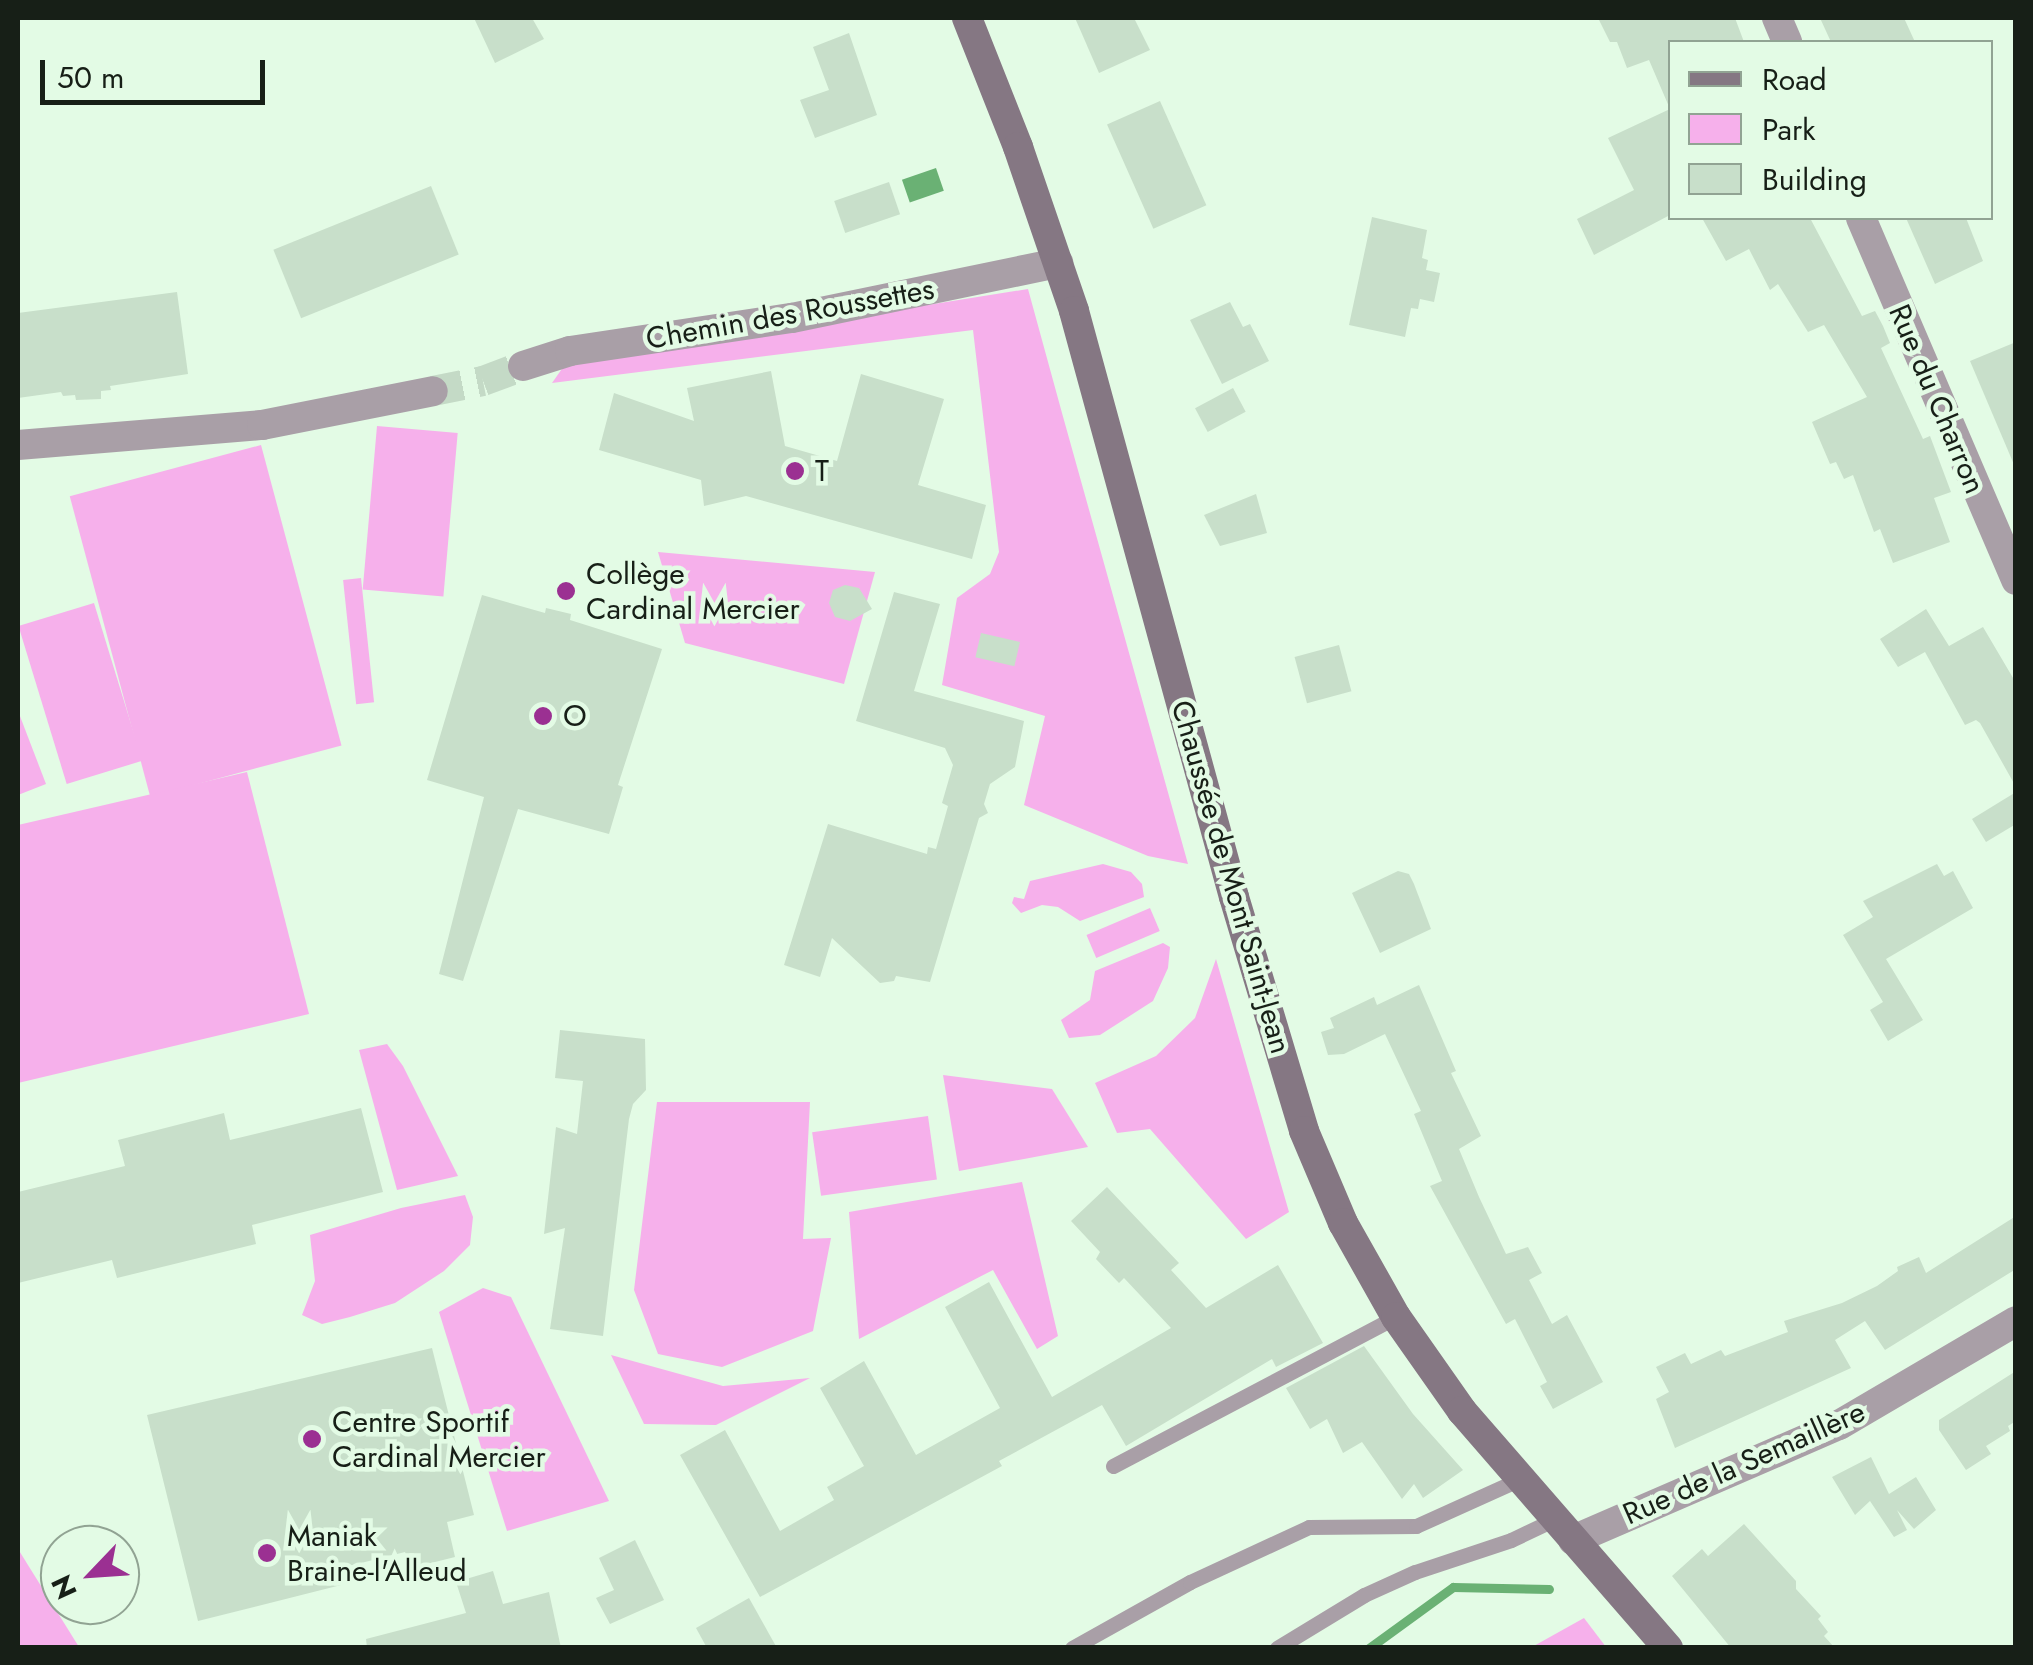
<!DOCTYPE html>
<html>
<head>
<meta charset="utf-8">
<style>
  body { margin:0 }
  #map { position:relative; width:2033px; height:1665px; overflow:hidden; background:#e3fbe5; font-family:Jost,sans-serif }
  div>[style] { position:absolute }
  .green>* { inset:0; background:#f6b0eb; transform-origin:0 0 }
  .water>* { inset:0; background:#6ab174; transform-origin:0 0 }
  .stream>* { height:9px; margin:-4.5px; padding:0 4.5px; transform-origin:4.5px; border-radius:4.5px; background:#6ab174 }
  .building>* { inset:0; background:#c8dfca; transform-origin:0 0 }
  .street-tunnel>* { height:30px; margin-top:-15px; transform-origin:0; background:repeating-linear-gradient(90deg,#c4dac6 0 30px,transparent 0 45px) }
  .lane>* { height:15px; margin:-7.5px; padding:0 7.5px; transform-origin:7.5px; border-radius:7.5px; background:#a99fa7 }
  .street>* { height:30px; margin:-15px; padding:0 15px; transform-origin:15px; border-radius:15px; background:#a99fa7 }
  .secondary>* { height:30px; margin:-15px; padding:0 15px; transform-origin:15px; border-radius:15px; background:#857783 }
  .dots>* { width:28px; height:28px; translate:-50% -50%; box-sizing:border-box; border:5px solid #e3fbe5; border-radius:50% }
  span { translate:-50% -50%; white-space:nowrap; text-align:center; line-height:1.15; -webkit-text-stroke:9px #e3fbe5; paint-order:stroke }
  .street-label { font-size:30px; color:#171f17 }
  .poi-label { font-size:30px; color:#171f17 }
  .left { translate:0 -50%; text-align:left }
  .frame { position:absolute; inset:0; border:20px solid #171f17; pointer-events:none }
  .legend { position:absolute; left:1668px; top:40px; width:325px; height:180px; box-sizing:border-box; background:#e3fbe5; border:2px solid #91a393; margin:0; padding:12px 18px; list-style:none; font-size:30px; color:#171f17 }
  .legend li { display:flex; align-items:center; gap:20px; height:50px }
  .legend b { width:50px; border:2px solid #91a393 }
  .north { position:absolute; left:40px; top:1525px; width:100px; height:100px; box-sizing:border-box; background:#e3fbe5; border:2px solid #91a393; border-radius:50%; rotate:245deg; font-size:28px; font-weight:700; line-height:40px; text-align:center; color:#171f17 }
  .north::after { content:''; display:block; margin:auto; width:35px; height:45px; background:#9b3092; clip-path:polygon(50% 0,100% 100%,50% 72%,0 100%) }
  .scale { position:absolute; left:40px; top:60px; width:225px; height:45px; box-sizing:border-box; border:5px solid #171f17; border-top:0; padding-left:12px; font-size:30px; line-height:35px; white-space:nowrap; color:#171f17; -webkit-text-stroke:8px #e3fbe5; paint-order:stroke }
</style>
</head>
<body>
<div id="map">
  <div class="green">
    <div style="clip-path:polygon(1028px 289px,1062px 413px,1188px 864px,1148px 856px,1024px 805px,1045px 716px,942px 685px,957px 598px,990px 574px,999px 552px,973px 330px,552px 383px,566px 363px)"></div>
    <div style="left:377px;top:426px;width:81px;height:164px;rotate:5deg"></div>
    <div style="left:261px;top:445px;width:311px;height:198px;rotate:75deg"></div>
    <div style="clip-path:polygon(658px 552px,875px 572px,844px 684px,685px 643px)"></div>
    <div style="left:361px;top:578px;width:125px;height:18px;rotate:84deg"></div>
    <div style="left:94px;top:603px;width:165px;height:79px;rotate:73deg"></div>
    <div style="clip-path:polygon(18px 711px,46px 784px,18px 795px)"></div>
    <div style="clip-path:polygon(247px 772px,309px 1014px,18px 1083px,18px 825px)"></div>
    <div style="clip-path:polygon(1103px 864px,1131px 872px,1142px 884px,1144px 897px,1080px 921px,1058px 907px,1042px 905px,1021px 913px,1012px 903px,1014px 897px,1024px 899px,1030px 881px)"></div>
    <div style="left:1150px;top:908px;width:25px;height:69px;rotate:67deg"></div>
    <div style="clip-path:polygon(1163px 943px,1170px 947px,1168px 968px,1153px 1001px,1100px 1035px,1069px 1038px,1061px 1020px,1090px 1000px,1095px 971px)"></div>
    <div style="clip-path:polygon(1216px 959px,1289px 1212px,1246px 1239px,1150px 1129px,1117px 1133px,1095px 1083px,1156px 1056px,1195px 1018px)"></div>
    <div style="clip-path:polygon(387px 1044px,403px 1066px,458px 1176px,397px 1190px,359px 1050px)"></div>
    <div style="clip-path:polygon(943px 1075px,1052px 1089px,1088px 1147px,959px 1171px)"></div>
    <div style="clip-path:polygon(657px 1102px,810px 1102px,803px 1239px,831px 1238px,813px 1331px,722px 1367px,658px 1354px,634px 1290px)"></div>
    <div style="left:928px;top:1116px;width:64px;height:117px;rotate:82deg"></div>
    <div style="clip-path:polygon(1022px 1182px,1058px 1336px,1037px 1349px,993px 1270px,859px 1339px,849px 1212px)"></div>
    <div style="clip-path:polygon(465px 1195px,473px 1217px,470px 1245px,444px 1271px,395px 1303px,350px 1317px,322px 1324px,302px 1315px,315px 1281px,310px 1235px,401px 1208px)"></div>
    <div style="clip-path:polygon(483px 1288px,511px 1297px,609px 1501px,507px 1531px,439px 1312px)"></div>
    <div style="clip-path:polygon(611px 1355px,723px 1386px,810px 1378px,716px 1425px,644px 1424px)"></div>
    <div style="clip-path:polygon(18px 1549px,79px 1647px,18px 1647px)"></div>
    <div style="clip-path:polygon(1584px 1618px,1606px 1647px,1532px 1647px)"></div>
  </div>
  <div class="water">
    <div style="left:936px;top:168px;width:24px;height:36px;rotate:71deg"></div>
  </div>
  <div class="stream">
    <div style="left:1369px;top:1648px;width:104px;rotate:-36deg"></div>
    <div style="left:1453px;top:1587px;width:96px;rotate:1.2deg"></div>
  </div>
  <div class="building">
    <div style="clip-path:polygon(474px 18px,532px 18px,544px 39px,495px 63px)"></div>
    <div style="clip-path:polygon(1075px 18px,1134px 18px,1150px 50px,1099px 73px)"></div>
    <div style="clip-path:polygon(1598px 18px,1735px 18px,1744px 42px,1670px 42px,1670px 215px,1594px 255px,1577px 219px,1634px 190px,1608px 138px,1670px 109px,1649px 60px,1627px 68px,1617px 42px,1610px 42px)"></div>
    <div style="clip-path:polygon(1820px 18px,1904px 18px,1915px 42px,1831px 42px)"></div>
    <div style="clip-path:polygon(849px 33px,877px 115px,815px 138px,800px 100px,829px 90px,813px 47px)"></div>
    <div style="left:1160px;top:101px;width:114px;height:58px;rotate:66deg"></div>
    <div style="left:889px;top:182px;width:34px;height:58px;rotate:71deg"></div>
    <div style="left:431px;top:186px;width:74px;height:170px;rotate:68deg"></div>
    <div style="clip-path:polygon(1372px 217px,1427px 230px,1422px 258px,1428px 260px,1426px 270px,1440px 273px,1434px 302px,1420px 299px,1418px 309px,1411px 308px,1405px 337px,1349px 325px)"></div>
    <div style="clip-path:polygon(1702px 218px,1810px 218px,1862px 316px,1875px 311px,1883px 326px,1890px 343px,1881px 348px,1923px 439px,1930px 436px,1951px 492px,1934px 498px,1950px 542px,1893px 563px,1880px 529px,1874px 532px,1853px 475px,1844px 479px,1836px 462px,1830px 464px,1812px 422px,1867px 397px,1824px 325px,1808px 332px,1778px 284px,1770px 290px,1749px 249px,1726px 261px)"></div>
    <div style="clip-path:polygon(1906px 218px,1966px 218px,1983px 261px,1935px 284px)"></div>
    <div style="clip-path:polygon(177px 292px,188px 374px,110px 386px,111px 390px,101px 391px,101px 399px,76px 400px,75px 395px,63px 396px,61px 392px,18px 398px,18px 313px)"></div>
    <div style="clip-path:polygon(1230px 302px,1243px 327px,1250px 324px,1269px 361px,1222px 384px,1190px 320px)"></div>
    <div style="clip-path:polygon(2016px 342px,2016px 466px,2015px 467px,1970px 361px)"></div>
    <div style="clip-path:polygon(771px 371px,785px 446px,837px 461px,861px 374px,944px 399px,918px 485px,986px 505px,972px 559px,746px 496px,704px 506px,701px 480px,599px 450px,614px 393px,694px 421px,687px 388px)"></div>
    <div style="left:1233px;top:388px;width:27px;height:43px;rotate:62deg"></div>
    <div style="clip-path:polygon(1256px 494px,1267px 533px,1220px 546px,1204px 515px)"></div>
    <div style="clip-path:polygon(845px 585px,859px 588px,872px 609px,850px 621px,835px 617px,829px 603px,833px 590px)"></div>
    <div style="clip-path:polygon(894px 592px,940px 604px,914px 691px,1024px 721px,1015px 767px,990px 784px,984px 804px,988px 813px,979px 818px,930px 982px,896px 976px,894px 981px,880px 983px,832px 938px,820px 977px,784px 965px,828px 824px,927px 854px,928px 847px,936px 849px,948px 806px,942px 803px,953px 765px,945px 748px,856px 721px)"></div>
    <div style="clip-path:polygon(482px 595px,545px 613px,546px 608px,571px 614px,570px 620px,662px 649px,618px 785px,623px 787px,609px 834px,518px 809px,463px 981px,439px 974px,484px 797px,427px 780px)"></div>
    <div style="clip-path:polygon(1926px 609px,1949px 646px,1983px 627px,2016px 683px,2016px 787px,1980px 723px,1976px 720px,1965px 725px,1925px 652px,1898px 667px,1880px 639px)"></div>
    <div style="left:981px;top:633px;width:40px;height:25px;rotate:13deg"></div>
    <div style="left:1339px;top:645px;width:48px;height:46px;rotate:75deg"></div>
    <div style="clip-path:polygon(2016px 792px,2016px 824px,1986px 842px,1972px 819px)"></div>
    <div style="clip-path:polygon(1937px 864px,1944px 876px,1953px 871px,1973px 908px,1886px 959px,1923px 1020px,1888px 1041px,1870px 1010px,1883px 1002px,1843px 935px,1873px 917px,1863px 901px)"></div>
    <div style="clip-path:polygon(1398px 871px,1409px 874px,1414px 884px,1431px 929px,1380px 953px,1352px 893px)"></div>
    <div style="clip-path:polygon(1419px 985px,1456px 1071px,1451px 1073px,1481px 1136px,1459px 1149px,1479px 1197px,1506px 1254px,1528px 1247px,1542px 1273px,1529px 1280px,1552px 1324px,1567px 1315px,1603px 1382px,1553px 1409px,1540px 1386px,1547px 1382px,1515px 1319px,1506px 1324px,1430px 1186px,1442px 1181px,1414px 1114px,1421px 1111px,1385px 1034px,1344px 1054px,1328px 1055px,1321px 1032px,1334px 1028px,1330px 1018px,1374px 997px,1377px 1005px)"></div>
    <div style="clip-path:polygon(560px 1030px,645px 1039px,646px 1090px,633px 1104px,629px 1119px,603px 1336px,550px 1329px,565px 1228px,544px 1234px,556px 1127px,577px 1134px,583px 1081px,555px 1078px)"></div>
    <div style="clip-path:polygon(361px 1108px,383px 1192px,252px 1225px,256px 1244px,117px 1278px,112px 1260px,18px 1283px,18px 1192px,125px 1166px,118px 1140px,224px 1113px,230px 1140px)"></div>
    <div style="clip-path:polygon(1107px 1187px,1179px 1263px,1171px 1270px,1206px 1308px,1278px 1265px,1323px 1343px,1276px 1367px,1272px 1359px,1126px 1446px,1102px 1405px,999px 1461px,1002px 1466px,760px 1597px,680px 1455px,725px 1430px,780px 1531px,834px 1500px,827px 1487px,864px 1466px,820px 1388px,864px 1361px,916px 1455px,1000px 1408px,945px 1307px,989px 1282px,1052px 1397px,1171px 1328px,1124px 1278px,1119px 1283px,1096px 1259px,1100px 1252px,1071px 1221px)"></div>
    <div style="clip-path:polygon(2016px 1216px,2016px 1269px,1885px 1350px,1865px 1321px,1835px 1340px,1851px 1368px,1675px 1448px,1656px 1399px,1669px 1392px,1656px 1367px,1685px 1353px,1691px 1364px,1721px 1350px,1725px 1356px,1788px 1332px,1784px 1321px,1842px 1303px,1877px 1286px,1898px 1271px,1897px 1267px,1919px 1257px,1926px 1273px)"></div>
    <div style="clip-path:polygon(1364px 1346px,1413px 1414px,1463px 1470px,1423px 1498px,1414px 1484px,1402px 1499px,1362px 1442px,1343px 1453px,1327px 1419px,1310px 1429px,1286px 1388px)"></div>
    <div style="clip-path:polygon(432px 1348px,474px 1515px,447px 1522px,455px 1557px,411px 1568px,405px 1552px,345px 1567px,349px 1583px,198px 1621px,147px 1415px)"></div>
    <div style="clip-path:polygon(2016px 1371px,2016px 1421px,2008px 1426px,2010px 1431px,1986px 1446px,1991px 1454px,1966px 1470px,1939px 1430px,1939px 1420px)"></div>
    <div style="clip-path:polygon(1871px 1457px,1889px 1494px,1916px 1477px,1936px 1510px,1914px 1529px,1897px 1510px,1907px 1530px,1894px 1537px,1870px 1501px,1855px 1515px,1832px 1477px)"></div>
    <div style="clip-path:polygon(1744px 1524px,1796px 1581px,1796px 1589px,1821px 1616px,1818px 1619px,1828px 1632px,1824px 1636px,1835px 1648px,1731px 1648px,1672px 1576px,1702px 1549px,1708px 1556px)"></div>
    <div style="clip-path:polygon(635px 1540px,664px 1600px,610px 1624px,596px 1598px,614px 1590px,599px 1558px)"></div>
    <div style="clip-path:polygon(493px 1571px,503px 1604px,549px 1592px,561px 1648px,367px 1648px,366px 1639px,466px 1613px,456px 1582px)"></div>
    <div style="clip-path:polygon(749px 1598px,777px 1648px,707px 1648px,696px 1628px)"></div>
  </div>
  <div class="street-tunnel">
    <div style="left:433px;top:391px;width:51px;rotate:-11.3deg"></div>
    <div style="left:483px;top:381px;width:43px;rotate:-20.6deg"></div>
  </div>
  <div class="lane">
    <div style="left:1113px;top:1466px;width:320px;rotate:-27.8deg"></div>
    <div style="left:1072px;top:1648px;width:135px;rotate:-29.2deg"></div>
    <div style="left:1190px;top:1582px;width:131px;rotate:-24.8deg"></div>
    <div style="left:1309px;top:1527px;width:107px;rotate:-0.5deg"></div>
    <div style="left:1416px;top:1526px;width:114px;rotate:-24.3deg"></div>
    <div style="left:1277px;top:1648px;width:102px;rotate:-31.3deg"></div>
    <div style="left:1364px;top:1595px;width:56px;rotate:-24.3deg"></div>
    <div style="left:1415px;top:1572px;width:101px;rotate:-18.4deg"></div>
    <div style="left:1511px;top:1540px;width:49px;rotate:-25.5deg"></div>
  </div>
  <div class="street">
    <div style="left:1777px;top:18px;width:26px;rotate:67deg"></div>
    <div style="left:1861px;top:218px;width:394px;rotate:66.8deg"></div>
    <div style="left:523px;top:366px;width:49px;rotate:-17.7deg"></div>
    <div style="left:570px;top:351px;width:224px;rotate:-8.5deg"></div>
    <div style="left:792px;top:318px;width:272px;rotate:-11.7deg"></div>
    <div style="left:18px;top:445px;width:245px;rotate:-4.7deg"></div>
    <div style="left:262px;top:425px;width:174px;rotate:-11.2deg"></div>
    <div style="left:1573px;top:1540px;width:290px;rotate:-23.4deg"></div>
    <div style="left:1839px;top:1425px;width:205px;rotate:-30.4deg"></div>
  </div>
  <div class="secondary">
    <div style="left:967px;top:18px;width:139px;rotate:68.4deg"></div>
    <div style="left:1018px;top:147px;width:173px;rotate:71.1deg"></div>
    <div style="left:1074px;top:311px;width:607px;rotate:74.73deg"></div>
    <div style="left:1234px;top:897px;width:244px;rotate:73.3deg"></div>
    <div style="left:1304px;top:1131px;width:100px;rotate:67deg"></div>
    <div style="left:1343px;top:1223px;width:108px;rotate:60.6deg"></div>
    <div style="left:1396px;top:1317px;width:115px;rotate:54.9deg"></div>
    <div style="left:1462px;top:1411px;width:314px;rotate:49deg"></div>
  </div>
  <div class="dots">
    <div style="left:795px;top:471px;background:#9b3092"></div>
    <div style="left:566px;top:591px;background:#9b3092"></div>
    <div style="left:543px;top:716px;background:#9b3092"></div>
    <div style="left:312px;top:1439px;background:#9b3092"></div>
    <div style="left:267px;top:1553px;background:#9b3092"></div>
  </div>
  <div class="street-label">
    <span style="left:790px;top:314px;rotate:-10deg">Chemin des Roussettes</span>
    <span style="left:1937px;top:399px;rotate:67deg">Rue du Charron</span>
    <span style="left:1231px;top:877px;rotate:74deg">Chaussée de Mont Saint-Jean</span>
    <span style="left:1744px;top:1463px;rotate:-24deg">Rue de la Semaillère</span>
  </div>
  <div class="poi-label">
    <span class="left" style="left:815px;top:471px">T</span>
    <span class="left" style="left:586px;top:591px">Collège<br>Cardinal Mercier</span>
    <span class="left" style="left:563px;top:716px">O</span>
    <span class="left" style="left:332px;top:1439px">Centre Sportif<br>Cardinal Mercier</span>
    <span class="left" style="left:287px;top:1553px">Maniak<br>Braine-l'Alleud</span>
  </div>
  <div class="frame"></div>
  <ul class="legend">
  <li><b style="height:12px;background:#857783"></b>Road</li>
  <li><b style="height:28px;background:#f6b0eb"></b>Park</li>
  <li><b style="height:28px;background:#c8dfca"></b>Building</li>
  </ul>
  <div class="north">N</div>
  <div class="scale">50 m</div>
</div>
</body>
</html>
